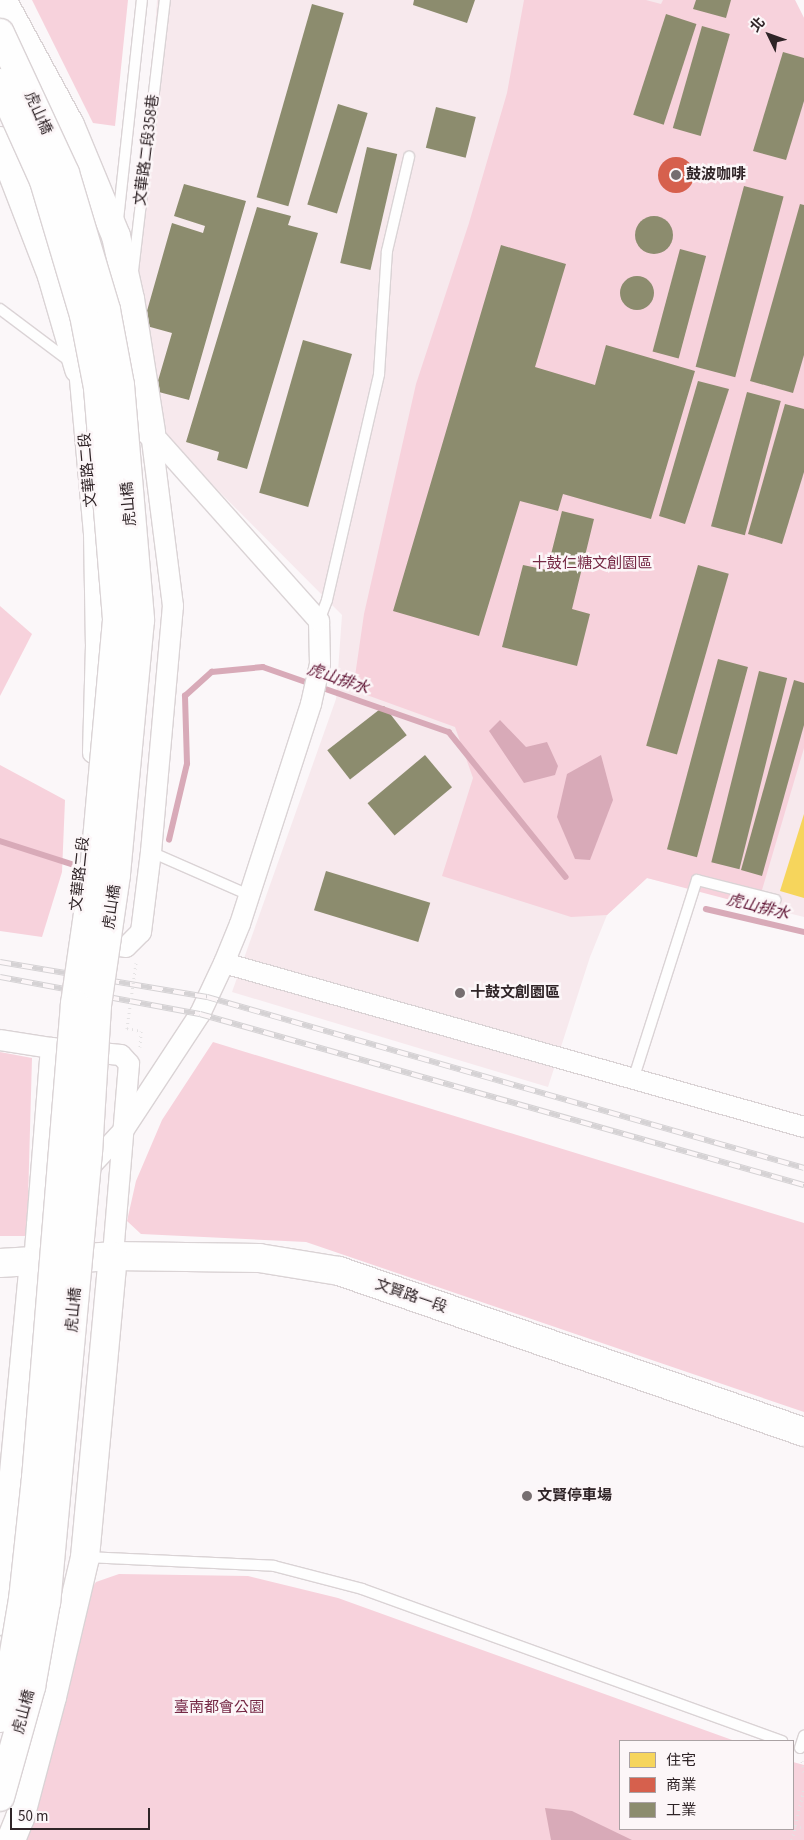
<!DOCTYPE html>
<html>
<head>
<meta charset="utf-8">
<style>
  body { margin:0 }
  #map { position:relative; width:804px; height:1840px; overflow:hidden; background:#fbf7f9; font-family:"Source Sans 3","Noto Sans TC",sans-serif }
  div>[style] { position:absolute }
  .built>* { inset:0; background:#f7e9ed }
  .green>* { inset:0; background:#f7d2dc }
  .water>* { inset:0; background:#d8aab8 }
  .homes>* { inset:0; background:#f6d55c }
  .shops>* { inset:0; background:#d6604d }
  .round { border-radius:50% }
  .industry>* { inset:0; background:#8c8c6e; transform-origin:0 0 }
  .stream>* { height:5.5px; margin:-2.75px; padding:0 2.75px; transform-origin:2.75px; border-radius:2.75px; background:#d8aab8 }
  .path>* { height:3px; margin-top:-1.5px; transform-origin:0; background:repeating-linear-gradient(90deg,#e4e2e3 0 1px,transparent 0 5px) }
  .roads { filter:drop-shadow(1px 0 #dad3d5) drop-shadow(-1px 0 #dad3d5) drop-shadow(0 1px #dad3d5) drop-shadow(0 -1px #dad3d5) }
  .lane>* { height:10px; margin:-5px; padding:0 5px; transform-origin:5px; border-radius:5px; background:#fefefe }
  .street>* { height:20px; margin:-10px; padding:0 10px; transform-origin:10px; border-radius:10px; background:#fefefe }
  .secondary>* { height:28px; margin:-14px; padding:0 14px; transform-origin:14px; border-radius:14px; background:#fefefe }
  .rail>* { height:5.5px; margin-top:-2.75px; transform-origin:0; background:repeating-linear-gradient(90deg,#fcf6f8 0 11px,#d5d2d4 0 22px); box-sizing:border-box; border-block:1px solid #d5d2d4 }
  .path-bridge>* { height:3px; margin-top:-1.5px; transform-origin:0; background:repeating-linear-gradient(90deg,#e4e2e3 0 1px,transparent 0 5px) }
  .bridges { filter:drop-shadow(1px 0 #dad3d5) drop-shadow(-1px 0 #dad3d5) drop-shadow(0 1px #dad3d5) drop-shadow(0 -1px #dad3d5) }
  .secondary-bridge>* { height:28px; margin:-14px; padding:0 14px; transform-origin:14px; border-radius:14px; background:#fefefe }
  .dots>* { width:14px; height:14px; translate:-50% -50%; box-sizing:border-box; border:2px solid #fcf6f8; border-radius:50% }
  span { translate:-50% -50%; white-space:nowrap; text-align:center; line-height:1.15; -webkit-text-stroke:5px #fcf6f8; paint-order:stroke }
  .street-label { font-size:15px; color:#2f2427 }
  .poi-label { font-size:15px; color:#2f2427; font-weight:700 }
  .left { translate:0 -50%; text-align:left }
  .park-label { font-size:15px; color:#752945 }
  .water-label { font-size:16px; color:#5d1131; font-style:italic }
  .legend { position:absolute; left:619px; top:1740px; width:175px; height:90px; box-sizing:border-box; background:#fcf6f8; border:1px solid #aaa2a4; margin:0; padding:6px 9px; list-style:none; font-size:15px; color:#2f2427 }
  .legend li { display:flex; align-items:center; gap:10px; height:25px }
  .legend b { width:25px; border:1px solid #aaa2a4 }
  .north { position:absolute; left:744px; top:10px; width:50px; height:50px; -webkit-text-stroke:4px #fcf6f8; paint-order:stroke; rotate:312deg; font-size:14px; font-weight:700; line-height:20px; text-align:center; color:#2f2427 }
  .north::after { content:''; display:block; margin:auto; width:18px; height:22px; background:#2f2427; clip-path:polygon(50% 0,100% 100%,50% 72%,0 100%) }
  .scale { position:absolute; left:10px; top:1808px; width:140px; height:22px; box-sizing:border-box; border:2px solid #2f2427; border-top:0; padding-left:6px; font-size:15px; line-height:18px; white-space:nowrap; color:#2f2427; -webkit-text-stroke:4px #fcf6f8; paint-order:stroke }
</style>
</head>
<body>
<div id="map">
  <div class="built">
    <div style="clip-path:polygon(157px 0,795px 0,804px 18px,804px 917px,647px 878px,607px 915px,590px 957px,548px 1087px,232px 992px,336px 699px,342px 615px,151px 423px,137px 299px)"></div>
  </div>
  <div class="green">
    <div style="clip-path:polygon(32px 0,128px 0,115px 126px,93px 123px)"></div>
    <div style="clip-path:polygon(524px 0,646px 0,661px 4px,663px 0,795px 0,804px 18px,804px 748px,757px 907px,647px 878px,607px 915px,571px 917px,442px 876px,473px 778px,455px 727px,353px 690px,364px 614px,416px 384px,469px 223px,507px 93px)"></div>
    <div style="clip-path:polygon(0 606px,32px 634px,0 696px)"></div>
    <div style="clip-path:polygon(0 765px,65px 800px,62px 872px,42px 937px,0 931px)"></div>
    <div style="clip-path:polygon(213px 1042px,804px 1223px,804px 1412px,306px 1242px,141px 1234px,127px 1221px,136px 1181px,162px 1120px)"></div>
    <div style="clip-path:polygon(0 1052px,32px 1058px,27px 1236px,0 1236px)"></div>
    <div style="clip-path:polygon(119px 1574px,248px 1576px,338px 1598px,735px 1741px,620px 1741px,620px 1829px,793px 1829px,793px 1762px,804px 1765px,804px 1840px,23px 1840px,79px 1606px,96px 1582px)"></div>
  </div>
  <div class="water">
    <div style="clip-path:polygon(500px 720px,526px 747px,547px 742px,558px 766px,555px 775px,524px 783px,489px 731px)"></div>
    <div style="clip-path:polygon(601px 755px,613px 800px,590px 860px,575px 859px,557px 817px,567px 774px)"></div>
    <div style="clip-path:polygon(545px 1808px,572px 1811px,632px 1840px,551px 1840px)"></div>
  </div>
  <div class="homes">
    <div style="clip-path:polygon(804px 814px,804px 898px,780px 891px)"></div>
  </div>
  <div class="shops">
    <div class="round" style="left:658px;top:157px;width:36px;height:36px"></div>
  </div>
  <div class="industry">
    <div style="clip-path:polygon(414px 0,475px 0,467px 23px,413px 5px)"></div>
    <div style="clip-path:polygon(696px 0,731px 0,726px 18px,693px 9px)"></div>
    <div style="left:312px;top:4px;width:33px;height:201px;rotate:16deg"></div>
    <div style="left:666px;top:14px;width:32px;height:106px;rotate:18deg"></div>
    <div style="left:702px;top:26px;width:29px;height:106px;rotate:16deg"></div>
    <div style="clip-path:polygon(783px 52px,804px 58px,804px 101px,786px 160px,753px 151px)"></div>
    <div style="left:338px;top:104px;width:31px;height:105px;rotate:17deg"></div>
    <div style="left:436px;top:107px;width:41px;height:42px;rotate:14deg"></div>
    <div style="left:367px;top:147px;width:31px;height:119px;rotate:13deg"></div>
    <div style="clip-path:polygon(184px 184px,246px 201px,189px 400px,155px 391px,172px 333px,143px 325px,172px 223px,203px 233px,205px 226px,174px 216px)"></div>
    <div style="left:744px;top:186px;width:41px;height:187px;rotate:15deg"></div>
    <div style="clip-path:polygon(800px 204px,804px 205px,804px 355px,793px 393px,750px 381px)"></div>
    <div style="clip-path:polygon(257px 207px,291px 216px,288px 225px,318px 233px,247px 469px,217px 460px,219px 452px,186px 442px)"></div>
    <div class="round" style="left:635px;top:216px;width:38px;height:38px"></div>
    <div style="clip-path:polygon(501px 245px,566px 264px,535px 367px,595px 385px,606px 345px,695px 371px,651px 519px,563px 494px,558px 511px,520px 501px,479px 636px,393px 611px)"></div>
    <div style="left:680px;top:249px;width:27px;height:106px;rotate:15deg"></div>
    <div class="round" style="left:620px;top:276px;width:34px;height:34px"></div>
    <div style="left:303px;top:340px;width:51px;height:159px;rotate:16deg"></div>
    <div style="clip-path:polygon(698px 381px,729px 389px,685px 524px,659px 516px)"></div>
    <div style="left:747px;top:392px;width:35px;height:139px;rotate:15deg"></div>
    <div style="clip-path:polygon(785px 404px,804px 409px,804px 472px,782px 544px,748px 534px)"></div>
    <div style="clip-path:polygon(562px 511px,594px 519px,572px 609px,590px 614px,577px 666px,502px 647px,523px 565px,547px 570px)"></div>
    <div style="left:698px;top:565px;width:32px;height:188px;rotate:16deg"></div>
    <div style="left:718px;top:659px;width:31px;height:197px;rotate:15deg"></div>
    <div style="left:759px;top:671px;width:29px;height:197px;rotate:14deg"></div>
    <div style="clip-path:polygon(794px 680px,804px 683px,804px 725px,762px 876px,741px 870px)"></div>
    <div style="left:384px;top:706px;width:37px;height:72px;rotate:52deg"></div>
    <div style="left:425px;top:755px;width:42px;height:75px;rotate:50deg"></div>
    <div style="left:326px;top:871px;width:109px;height:41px;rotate:17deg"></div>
  </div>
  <div class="stream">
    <div style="left:169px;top:840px;width:78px;rotate:-76.7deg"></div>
    <div style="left:187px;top:764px;width:68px;rotate:-91.7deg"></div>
    <div style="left:185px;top:696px;width:36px;rotate:-42deg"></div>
    <div style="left:212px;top:672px;width:51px;rotate:-5.6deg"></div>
    <div style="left:263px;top:667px;width:197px;rotate:19.3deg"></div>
    <div style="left:449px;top:732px;width:186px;rotate:51.1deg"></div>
    <div style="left:0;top:841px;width:75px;rotate:17.9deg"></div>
    <div style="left:706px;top:909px;width:101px;rotate:13.2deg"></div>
  </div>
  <div class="path">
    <div style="left:140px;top:1047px;width:16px;rotate:-86deg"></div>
    <div style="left:802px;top:1761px;width:12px;rotate:81deg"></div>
    <div style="left:795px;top:1826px;width:9px;rotate:13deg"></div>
    <div style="left:792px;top:1840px;width:53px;rotate:-77deg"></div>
  </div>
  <div class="roads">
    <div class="lane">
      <div style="left:118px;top:220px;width:221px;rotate:-83.8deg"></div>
      <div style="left:133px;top:271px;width:273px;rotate:-83.3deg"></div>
      <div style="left:0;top:309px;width:90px;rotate:36.9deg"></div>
      <div style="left:319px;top:621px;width:22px;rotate:-69deg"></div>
      <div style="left:327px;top:600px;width:232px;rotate:-77deg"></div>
      <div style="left:379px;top:374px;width:123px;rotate:-86.3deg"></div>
      <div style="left:387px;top:251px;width:97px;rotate:-76.8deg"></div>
      <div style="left:151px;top:852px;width:107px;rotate:23.7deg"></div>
      <div style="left:633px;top:1080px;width:210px;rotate:-72.3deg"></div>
      <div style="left:697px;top:880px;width:81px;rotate:14.2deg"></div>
      <div style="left:86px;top:1557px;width:188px;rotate:2.7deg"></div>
      <div style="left:274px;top:1566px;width:91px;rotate:14.6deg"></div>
      <div style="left:362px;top:1589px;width:447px;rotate:19.9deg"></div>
      <div style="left:800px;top:1748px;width:13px;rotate:-72deg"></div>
    </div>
    <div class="street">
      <div style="left:79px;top:369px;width:165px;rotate:84.8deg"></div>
      <div style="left:94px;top:533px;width:112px;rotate:89deg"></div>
      <div style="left:96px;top:645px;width:108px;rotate:91.6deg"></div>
      <div style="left:94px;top:943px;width:32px;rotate:7deg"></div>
      <div style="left:126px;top:947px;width:21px;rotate:-45deg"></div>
      <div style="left:141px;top:932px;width:81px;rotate:-82.9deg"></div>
      <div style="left:151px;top:852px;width:247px;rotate:-84.9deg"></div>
      <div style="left:173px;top:606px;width:175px;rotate:-97.2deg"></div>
      <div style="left:224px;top:963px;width:603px;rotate:15.79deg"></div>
      <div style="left:0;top:1040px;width:52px;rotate:8.9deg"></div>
      <div style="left:84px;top:1173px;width:57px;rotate:-47.1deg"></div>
      <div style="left:123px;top:1131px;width:140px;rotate:-56.7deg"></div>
      <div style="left:200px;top:1014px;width:56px;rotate:-64.8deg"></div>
      <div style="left:224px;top:963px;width:42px;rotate:-67.7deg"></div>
      <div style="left:240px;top:924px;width:231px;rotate:-72.1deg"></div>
      <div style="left:311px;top:704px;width:41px;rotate:-77.3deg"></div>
      <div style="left:320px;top:664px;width:43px;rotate:-91.3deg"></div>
      <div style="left:319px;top:621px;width:254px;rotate:-131.7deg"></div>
      <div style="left:37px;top:1225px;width:35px;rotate:-47deg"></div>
      <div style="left:34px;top:1263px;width:216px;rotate:-85.5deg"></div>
      <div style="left:51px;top:1048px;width:70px;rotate:5.7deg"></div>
      <div style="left:121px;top:1055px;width:12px;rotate:48deg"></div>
      <div style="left:129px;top:1064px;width:193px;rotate:94.8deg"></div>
    </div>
    <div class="secondary">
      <div style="left:2px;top:0;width:142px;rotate:61.5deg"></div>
      <div style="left:70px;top:125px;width:120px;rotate:67.5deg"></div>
      <div style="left:116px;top:236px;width:65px;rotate:77.5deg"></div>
      <div style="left:130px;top:299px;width:135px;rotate:81deg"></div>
      <div style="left:0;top:141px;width:145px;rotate:68.9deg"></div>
      <div style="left:52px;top:276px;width:97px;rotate:73.8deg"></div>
      <div style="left:0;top:1263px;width:113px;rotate:-3.5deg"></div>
      <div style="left:113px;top:1256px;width:146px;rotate:0.8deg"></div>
      <div style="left:259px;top:1258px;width:81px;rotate:9.2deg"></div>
      <div style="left:339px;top:1271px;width:492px;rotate:19.1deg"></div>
      <div style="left:0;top:1621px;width:360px;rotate:-84.6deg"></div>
      <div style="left:11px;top:1840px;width:24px;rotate:-68deg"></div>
      <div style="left:20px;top:1818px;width:125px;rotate:-75.2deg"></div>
      <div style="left:52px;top:1697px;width:144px;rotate:-76.7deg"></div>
      <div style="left:85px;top:1557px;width:302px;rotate:-84.7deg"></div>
    </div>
  </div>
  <div class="rail">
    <div style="left:0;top:962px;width:210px;rotate:9.6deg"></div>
    <div style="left:207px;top:997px;width:621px;rotate:15.98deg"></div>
    <div style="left:0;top:977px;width:203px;rotate:10.5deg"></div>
    <div style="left:200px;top:1014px;width:628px;rotate:15.81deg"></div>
  </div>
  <div class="path-bridge">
    <div style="left:136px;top:963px;width:66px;rotate:97.9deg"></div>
    <div style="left:127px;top:1028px;width:14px;rotate:12deg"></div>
  </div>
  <div class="bridges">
    <div class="secondary-bridge">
      <div style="left:0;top:33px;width:154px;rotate:65.1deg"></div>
      <div style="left:65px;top:173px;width:143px;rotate:73.3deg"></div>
      <div style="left:106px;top:310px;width:76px;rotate:79.4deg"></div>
      <div style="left:120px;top:385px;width:236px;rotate:85.1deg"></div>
      <div style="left:140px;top:620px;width:256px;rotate:95.4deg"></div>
      <div style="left:116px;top:875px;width:132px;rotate:98.3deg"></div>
      <div style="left:97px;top:1006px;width:146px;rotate:93.5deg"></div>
      <div style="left:88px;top:1152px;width:452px;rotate:95.3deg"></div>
      <div style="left:46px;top:1602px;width:86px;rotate:100deg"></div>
      <div style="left:31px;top:1687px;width:114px;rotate:105.7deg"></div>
      <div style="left:0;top:83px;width:107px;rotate:65.8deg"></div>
      <div style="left:44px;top:181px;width:140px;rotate:73.4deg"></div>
      <div style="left:84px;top:315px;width:74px;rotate:79.1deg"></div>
      <div style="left:98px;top:388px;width:233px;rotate:85.3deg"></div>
      <div style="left:117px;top:620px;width:253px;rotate:95.2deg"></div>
      <div style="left:94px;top:872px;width:133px;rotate:98.2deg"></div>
      <div style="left:75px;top:1004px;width:476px;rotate:94.7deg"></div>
      <div style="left:36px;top:1478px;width:122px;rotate:96.1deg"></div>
      <div style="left:23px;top:1599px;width:85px;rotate:99.5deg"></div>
      <div style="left:9px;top:1683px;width:36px;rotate:104deg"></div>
    </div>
  </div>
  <div class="dots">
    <div style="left:676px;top:175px;background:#766e70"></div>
    <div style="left:460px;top:993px;background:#766e70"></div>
    <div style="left:527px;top:1496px;background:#766e70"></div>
  </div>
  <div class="street-label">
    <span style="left:38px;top:113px;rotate:66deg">虎山橋</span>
    <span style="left:147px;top:150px;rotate:-83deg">文華路二段358巷</span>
    <span style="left:88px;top:470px;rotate:-95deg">文華路二段</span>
    <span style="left:129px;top:504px;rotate:-95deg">虎山橋</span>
    <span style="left:80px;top:874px;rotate:-84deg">文華路二段</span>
    <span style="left:112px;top:907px;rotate:-82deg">虎山橋</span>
    <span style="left:411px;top:1296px;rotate:19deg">文賢路一段</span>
    <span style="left:74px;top:1310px;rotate:-85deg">虎山橋</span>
    <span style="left:24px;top:1712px;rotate:-75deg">虎山橋</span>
  </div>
  <div class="poi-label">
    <span class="left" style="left:686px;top:175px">鼓波咖啡</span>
    <span class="left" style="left:470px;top:993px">十鼓文創園區</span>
    <span class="left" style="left:537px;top:1496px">文賢停車場</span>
  </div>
  <div class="park-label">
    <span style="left:592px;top:564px">十鼓仁糖文創園區</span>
    <span style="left:219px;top:1708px">臺南都會公園</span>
  </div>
  <div class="water-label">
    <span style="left:338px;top:679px;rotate:19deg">虎山排水</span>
    <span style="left:758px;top:907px;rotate:14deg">虎山排水</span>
  </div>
  <ul class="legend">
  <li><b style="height:14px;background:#f6d55c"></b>住宅</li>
  <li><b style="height:14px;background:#d6604d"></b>商業</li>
  <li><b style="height:14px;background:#8c8c6e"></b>工業</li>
  </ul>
  <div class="north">北</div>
  <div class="scale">50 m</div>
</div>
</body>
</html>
